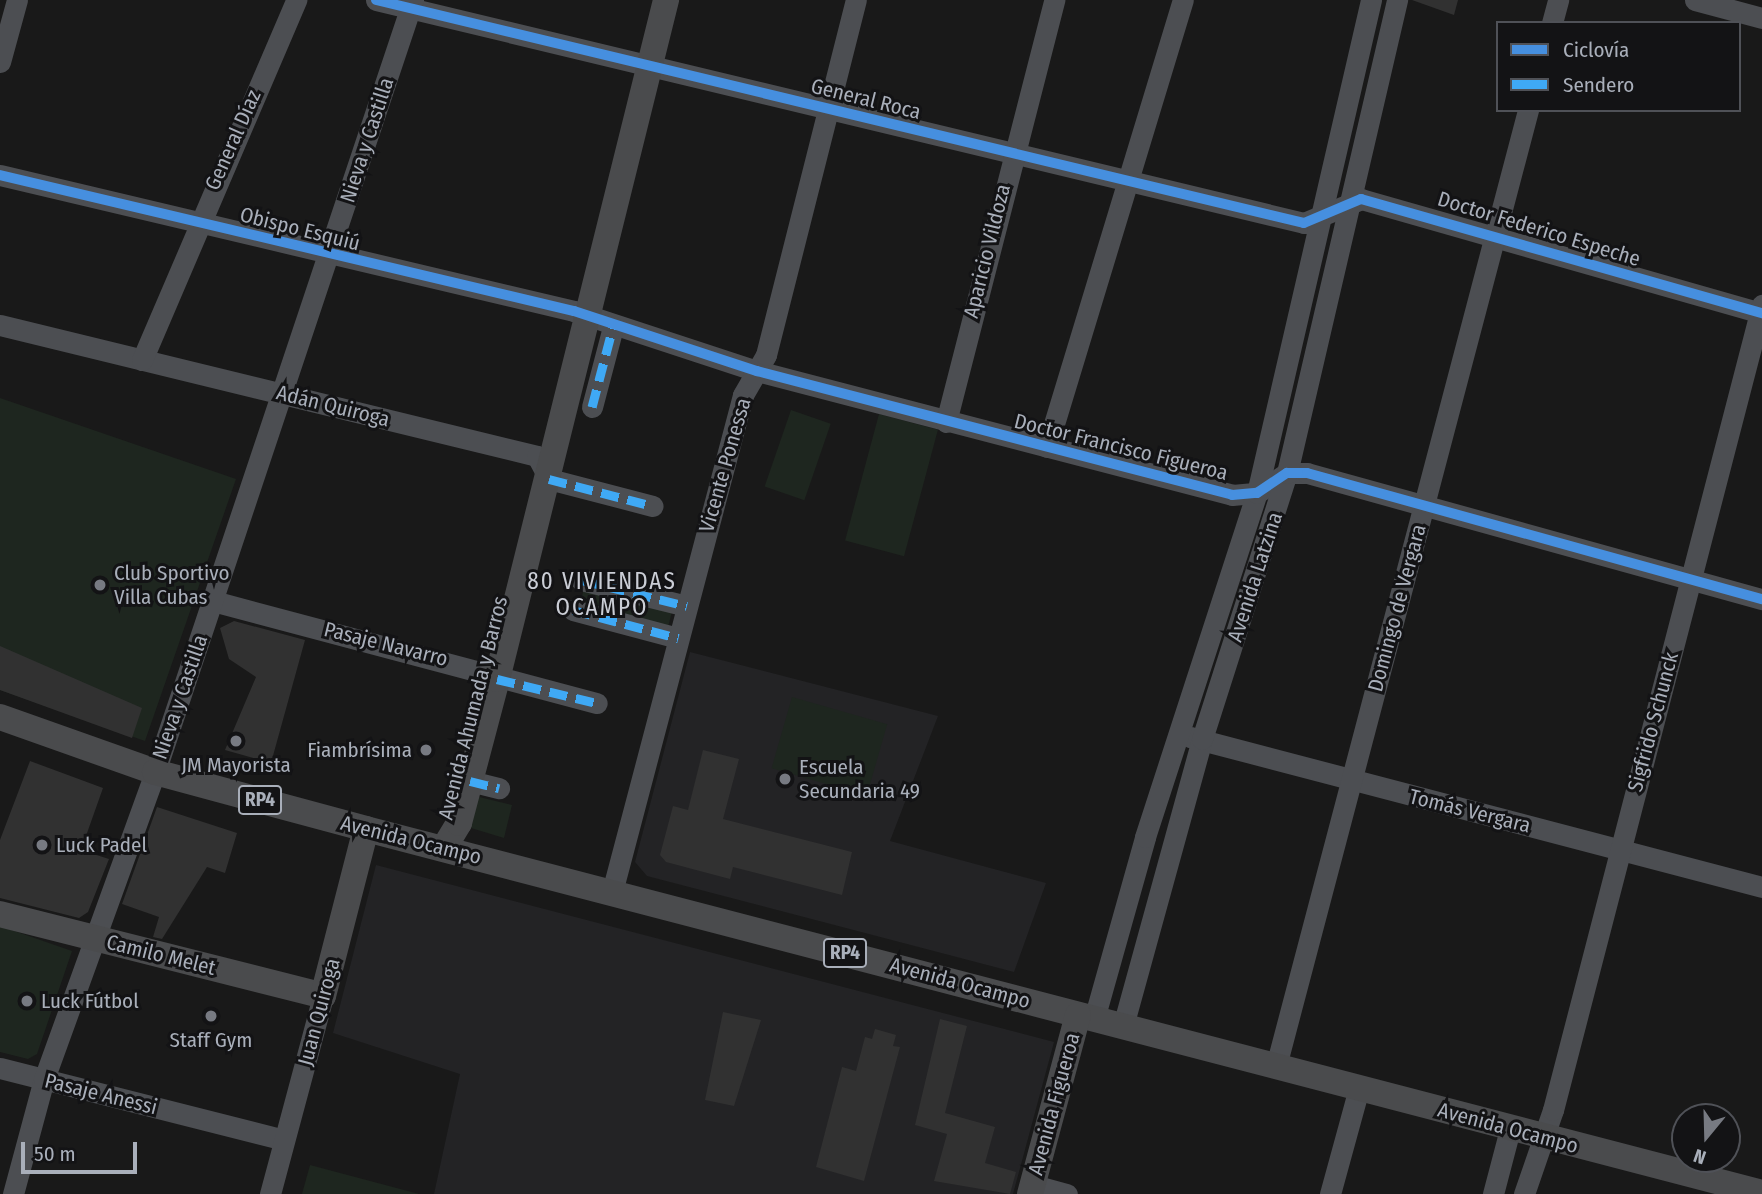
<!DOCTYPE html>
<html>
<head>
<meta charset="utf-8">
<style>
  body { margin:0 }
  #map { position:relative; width:1762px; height:1194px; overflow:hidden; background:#191919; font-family:"Fira Sans Condensed",sans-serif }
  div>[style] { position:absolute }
  .built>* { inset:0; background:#232325 }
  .green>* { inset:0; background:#1e261f; transform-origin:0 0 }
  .building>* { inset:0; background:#313131 }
  .minor>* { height:21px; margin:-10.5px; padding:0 10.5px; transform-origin:10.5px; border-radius:10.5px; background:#4c4e52 }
  .major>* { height:26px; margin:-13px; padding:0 13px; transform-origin:13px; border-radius:13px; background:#4a4b4d }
  .quiet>* { height:9px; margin-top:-4.5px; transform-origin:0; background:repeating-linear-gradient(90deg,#3fa9f5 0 18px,transparent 0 27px) }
  .cycleway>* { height:10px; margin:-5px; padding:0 5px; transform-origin:5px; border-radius:5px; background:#468fdf }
  .dots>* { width:19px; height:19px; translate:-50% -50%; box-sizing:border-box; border:4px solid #131315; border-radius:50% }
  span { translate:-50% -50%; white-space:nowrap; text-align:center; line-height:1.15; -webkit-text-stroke:6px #131315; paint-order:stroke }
  .shield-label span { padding:2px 5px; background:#131315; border:2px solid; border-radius:5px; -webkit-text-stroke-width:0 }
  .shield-label { font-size:19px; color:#a9afba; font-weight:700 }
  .street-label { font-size:21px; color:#a9afba }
  .poi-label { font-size:21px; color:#a9afba }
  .left { translate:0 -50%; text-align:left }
  .right { translate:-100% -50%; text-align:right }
  .neighbourhood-label { font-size:23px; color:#cbced6; letter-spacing:2px }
  .legend { position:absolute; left:1496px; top:21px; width:245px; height:91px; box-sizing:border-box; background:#131315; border:2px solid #4f5157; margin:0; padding:9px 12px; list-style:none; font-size:21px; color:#a9afba }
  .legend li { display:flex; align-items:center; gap:14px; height:35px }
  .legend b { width:35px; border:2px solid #4f5157 }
  .north { position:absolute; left:1671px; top:1103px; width:70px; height:70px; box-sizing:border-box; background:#131315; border:2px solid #4f5157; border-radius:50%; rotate:199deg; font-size:19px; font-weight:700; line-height:28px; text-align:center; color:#a9afba }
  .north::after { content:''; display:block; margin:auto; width:24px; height:32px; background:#777a82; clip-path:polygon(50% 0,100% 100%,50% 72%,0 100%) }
  .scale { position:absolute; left:21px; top:1142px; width:116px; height:32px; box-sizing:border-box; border:4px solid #a9afba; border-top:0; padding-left:9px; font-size:21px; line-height:24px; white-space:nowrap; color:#a9afba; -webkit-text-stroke:5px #131315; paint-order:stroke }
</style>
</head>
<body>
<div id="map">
  <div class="built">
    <div style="clip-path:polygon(690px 652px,938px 716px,890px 841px,1046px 883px,1014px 972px,647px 876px,635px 862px)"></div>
    <div style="clip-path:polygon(376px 865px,1054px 1042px,1013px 1194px,434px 1194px,460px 1074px,333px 1033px)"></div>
  </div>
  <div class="green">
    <div style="clip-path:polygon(0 398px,236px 479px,145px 741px,0 690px)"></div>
    <div style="left:791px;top:410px;width:42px;height:81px;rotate:19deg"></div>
    <div style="left:879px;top:414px;width:61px;height:131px;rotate:15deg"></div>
    <div style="left:584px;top:588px;width:91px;height:17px;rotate:14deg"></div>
    <div style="left:792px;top:697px;width:99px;height:74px;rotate:16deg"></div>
    <div style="clip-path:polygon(475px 796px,512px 805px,504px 838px,471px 828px)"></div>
    <div style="clip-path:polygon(0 926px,72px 951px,37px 1054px,28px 1059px,0 1052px)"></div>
    <div style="clip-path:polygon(310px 1165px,419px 1194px,302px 1194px)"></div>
  </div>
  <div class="building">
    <div style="clip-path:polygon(1412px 0,1458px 0,1454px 15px)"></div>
    <div style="clip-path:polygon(234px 621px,305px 640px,271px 763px,225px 750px,256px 677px,229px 659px,220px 628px)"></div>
    <div style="clip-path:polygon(0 646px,142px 708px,132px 738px,0 690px)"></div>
    <div style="clip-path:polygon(703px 750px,739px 759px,723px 819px,852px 852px,842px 895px,733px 867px,730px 879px,666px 862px,660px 855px,673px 806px,688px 810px)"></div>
    <div style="clip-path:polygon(30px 761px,103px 788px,81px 850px,109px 859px,88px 912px,79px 918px,0 898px,0 840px)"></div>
    <div style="clip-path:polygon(157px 807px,237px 833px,225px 873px,207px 867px,162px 939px,153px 937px,159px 917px,122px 904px)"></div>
    <div style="clip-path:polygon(723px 1012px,761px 1020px,734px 1106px,705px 1100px)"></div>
    <div style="clip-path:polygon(940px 1019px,967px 1026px,945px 1113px,995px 1127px,985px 1163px,1016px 1172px,1010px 1194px,934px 1181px,947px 1134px,915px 1125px)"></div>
    <div style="clip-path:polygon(875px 1029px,896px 1035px,893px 1046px,900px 1047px,864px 1181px,816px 1167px,842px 1067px,856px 1071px,865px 1037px,872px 1039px)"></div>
  </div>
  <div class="minor">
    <div style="left:376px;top:0;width:954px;rotate:13.51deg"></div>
    <div style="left:1304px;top:223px;width:62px;rotate:-22.8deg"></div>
    <div style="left:1361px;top:199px;width:417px;rotate:15.9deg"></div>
    <div style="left:1695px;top:0;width:69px;rotate:15deg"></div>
    <div style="left:1552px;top:23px;width:24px;rotate:-75deg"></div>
    <div style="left:0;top:62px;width:64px;rotate:-74.7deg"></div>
    <div style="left:0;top:175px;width:590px;rotate:13.33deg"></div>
    <div style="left:574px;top:311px;width:193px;rotate:18.2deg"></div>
    <div style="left:757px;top:371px;width:491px;rotate:14.6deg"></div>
    <div style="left:1232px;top:495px;width:25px;rotate:-5deg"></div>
    <div style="left:1257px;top:493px;width:36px;rotate:-34deg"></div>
    <div style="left:1287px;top:473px;width:20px"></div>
    <div style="left:1307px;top:473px;width:472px;rotate:15.5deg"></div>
    <div style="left:0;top:325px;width:553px;rotate:13.71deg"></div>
    <div style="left:537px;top:456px;width:26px;rotate:62deg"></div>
    <div style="left:549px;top:479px;width:107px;rotate:14.6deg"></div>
    <div style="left:142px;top:360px;width:392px;rotate:-66.8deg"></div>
    <div style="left:592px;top:407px;width:83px;rotate:-75.3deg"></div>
    <div style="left:946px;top:422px;width:436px;rotate:-75.6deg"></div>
    <div style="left:1047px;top:447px;width:467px;rotate:-73.1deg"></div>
    <div style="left:581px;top:580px;width:109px;rotate:13.8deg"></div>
    <div style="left:213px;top:601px;width:397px;rotate:14.9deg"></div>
    <div style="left:573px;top:610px;width:109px;rotate:14.9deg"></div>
    <div style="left:1190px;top:737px;width:591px;rotate:14.69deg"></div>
    <div style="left:470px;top:781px;width:30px;rotate:14deg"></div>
    <div style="left:612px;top:892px;width:514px;rotate:-75.23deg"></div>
    <div style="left:743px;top:395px;width:46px;rotate:-60.1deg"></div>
    <div style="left:766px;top:355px;width:366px;rotate:-75.8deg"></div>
    <div style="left:1094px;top:1019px;width:189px;rotate:-74.3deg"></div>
    <div style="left:1145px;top:837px;width:362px;rotate:-72deg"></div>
    <div style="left:1257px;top:493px;width:506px;rotate:-76.98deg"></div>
    <div style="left:1123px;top:1026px;width:298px;rotate:-74.6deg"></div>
    <div style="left:1202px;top:739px;width:279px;rotate:-72.3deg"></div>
    <div style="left:1287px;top:473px;width:486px;rotate:-76.9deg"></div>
    <div style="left:1276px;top:1066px;width:989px;rotate:-75.23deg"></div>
    <div style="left:0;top:1068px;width:293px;rotate:14.2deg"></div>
    <div style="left:1033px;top:1185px;width:35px;rotate:15deg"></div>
    <div style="left:13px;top:1194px;width:119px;rotate:-74.9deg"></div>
    <div style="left:44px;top:1079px;width:326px;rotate:-70.1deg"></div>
    <div style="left:155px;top:772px;width:814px;rotate:-71.52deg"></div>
    <div style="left:270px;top:1194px;width:205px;rotate:-75deg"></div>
    <div style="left:1330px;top:1194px;width:110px;rotate:-74.7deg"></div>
    <div style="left:1493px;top:1194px;width:67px;rotate:-75.3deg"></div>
    <div style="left:1524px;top:1194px;width:89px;rotate:-71deg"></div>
    <div style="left:1553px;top:1110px;width:832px;rotate:-75.45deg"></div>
  </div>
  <div class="major">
    <div style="left:0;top:717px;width:164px;rotate:19.5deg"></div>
    <div style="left:155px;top:772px;width:219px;rotate:15.1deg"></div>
    <div style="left:366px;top:829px;width:1443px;rotate:14.61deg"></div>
    <div style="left:444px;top:848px;width:29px;rotate:-59deg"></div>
    <div style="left:459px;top:823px;width:149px;rotate:-75.2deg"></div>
    <div style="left:497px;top:679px;width:700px;rotate:-76.02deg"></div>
    <div style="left:0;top:914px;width:333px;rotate:14.2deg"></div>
    <div style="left:323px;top:996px;width:172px;rotate:-75.6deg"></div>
    <div style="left:1030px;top:1194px;width:185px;rotate:-75deg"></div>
  </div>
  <div class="quiet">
    <div style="left:592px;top:407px;width:83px;rotate:-75.3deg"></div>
    <div style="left:549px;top:479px;width:107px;rotate:14.6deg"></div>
    <div style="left:581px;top:580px;width:109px;rotate:13.8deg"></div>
    <div style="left:573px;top:610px;width:109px;rotate:14.9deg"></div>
    <div style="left:497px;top:679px;width:103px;rotate:13.5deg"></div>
    <div style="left:470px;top:781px;width:30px;rotate:14deg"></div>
  </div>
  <div class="cycleway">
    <div style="left:376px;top:0;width:954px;rotate:13.51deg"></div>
    <div style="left:1304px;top:223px;width:62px;rotate:-22.8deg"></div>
    <div style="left:1361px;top:199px;width:417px;rotate:15.9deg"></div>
    <div style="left:0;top:175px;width:590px;rotate:13.33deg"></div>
    <div style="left:574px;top:311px;width:193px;rotate:18.2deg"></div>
    <div style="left:757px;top:371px;width:491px;rotate:14.6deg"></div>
    <div style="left:1232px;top:495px;width:25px;rotate:-5deg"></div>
    <div style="left:1257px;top:493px;width:36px;rotate:-34deg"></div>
    <div style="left:1287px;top:473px;width:20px"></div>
    <div style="left:1307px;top:473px;width:472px;rotate:15.5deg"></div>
  </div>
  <div class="dots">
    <div style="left:100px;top:585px;background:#777a82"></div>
    <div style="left:236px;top:741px;background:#777a82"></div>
    <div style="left:426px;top:750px;background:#777a82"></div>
    <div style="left:785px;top:779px;background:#777a82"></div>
    <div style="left:42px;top:845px;background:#777a82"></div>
    <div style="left:27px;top:1001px;background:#777a82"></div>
    <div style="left:211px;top:1016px;background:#777a82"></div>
  </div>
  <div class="shield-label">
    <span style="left:260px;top:800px">RP4</span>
    <span style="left:845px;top:953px">RP4</span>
  </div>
  <div class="street-label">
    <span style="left:866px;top:99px;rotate:14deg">General Roca</span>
    <span style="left:233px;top:140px;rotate:-66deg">General Díaz</span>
    <span style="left:367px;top:140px;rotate:-72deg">Nieva y Castilla</span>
    <span style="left:300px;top:229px;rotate:14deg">Obispo Esquiú</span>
    <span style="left:1539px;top:229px;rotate:17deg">Doctor Federico Espeche</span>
    <span style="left:987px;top:251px;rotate:-76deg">Aparicio Vildoza</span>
    <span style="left:333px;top:406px;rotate:14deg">Adán Quiroga</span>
    <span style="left:1121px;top:447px;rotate:14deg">Doctor Francisco Figueroa</span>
    <span style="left:725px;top:465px;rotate:-74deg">Vicente Ponessa</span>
    <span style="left:1255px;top:577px;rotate:-72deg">Avenida Latzina</span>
    <span style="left:1397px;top:608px;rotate:-75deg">Domingo de Vergara</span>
    <span style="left:386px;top:644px;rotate:14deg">Pasaje Navarro</span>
    <span style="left:180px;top:697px;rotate:-71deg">Nieva y Castilla</span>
    <span style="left:473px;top:708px;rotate:-76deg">Avenida Ahumada y Barros</span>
    <span style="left:1653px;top:722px;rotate:-75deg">Sigfrido Schunck</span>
    <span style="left:1470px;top:811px;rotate:14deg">Tomás Vergara</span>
    <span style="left:411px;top:840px;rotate:14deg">Avenida Ocampo</span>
    <span style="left:161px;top:955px;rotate:14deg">Camilo Melet</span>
    <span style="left:960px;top:983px;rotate:15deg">Avenida Ocampo</span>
    <span style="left:319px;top:1012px;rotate:-75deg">Juan Quiroga</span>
    <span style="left:101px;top:1094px;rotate:14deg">Pasaje Anessi</span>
    <span style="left:1054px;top:1104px;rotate:-75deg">Avenida Figueroa</span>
    <span style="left:1508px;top:1128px;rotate:15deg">Avenida Ocampo</span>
  </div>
  <div class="poi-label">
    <span class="left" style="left:114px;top:585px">Club Sportivo<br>Villa Cubas</span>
    <span class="right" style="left:412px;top:750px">Fiambrísima</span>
    <span style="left:236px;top:765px">JM Mayorista</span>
    <span class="left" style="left:799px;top:779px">Escuela<br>Secundaria 49</span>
    <span class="left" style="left:56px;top:845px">Luck Padel</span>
    <span class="left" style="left:41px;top:1001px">Luck Fútbol</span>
    <span style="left:211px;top:1040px">Staff Gym</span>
  </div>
  <div class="neighbourhood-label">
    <span style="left:602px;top:594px">80 VIVIENDAS<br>OCAMPO</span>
  </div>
  <ul class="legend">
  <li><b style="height:9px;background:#468fdf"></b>Ciclovía</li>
  <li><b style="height:9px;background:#3fa9f5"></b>Sendero</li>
  </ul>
  <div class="north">N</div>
  <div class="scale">50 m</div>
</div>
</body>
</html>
